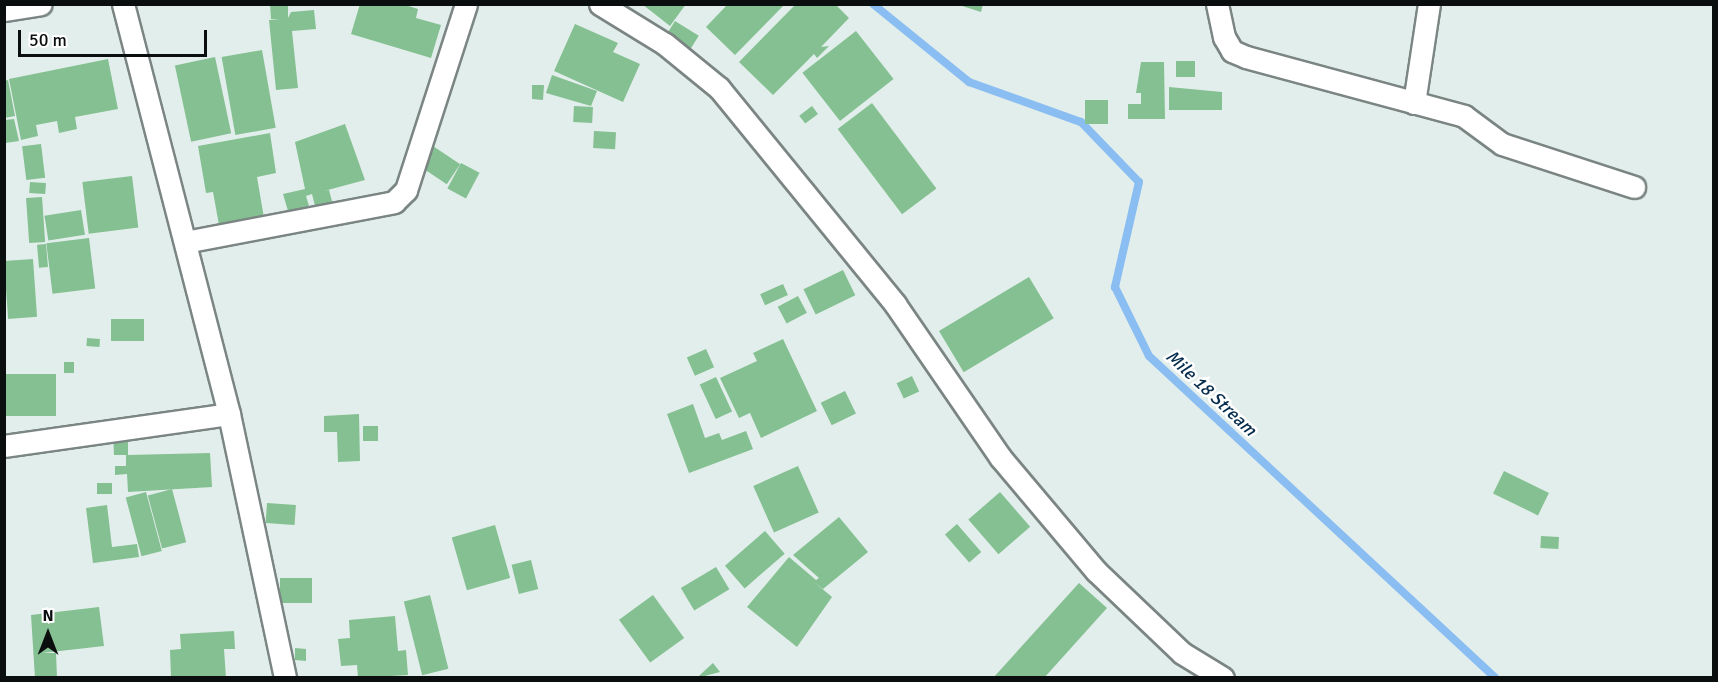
<!DOCTYPE html>
<html>
<head>
<meta charset="utf-8">
<style>
  body { margin:0 }
  #map { position:relative; width:1718px; height:682px; overflow:hidden; background:#e2eeeb; font-family:Signika,sans-serif }
  div>[style] { position:absolute }
  .stream>* { height:8px; margin:-4px; padding:0 4px; transform-origin:4px; border-radius:4px; background:#8abdf1 }
  .building>* { inset:0; background:#84c091; transform-origin:0 0 }
  .roads { filter:drop-shadow(2px 0 #7b8583) drop-shadow(-2px 0 #7b8583) drop-shadow(0 2px #7b8583) drop-shadow(0 -2px #7b8583) }
  .street>* { height:21px; margin:-10.5px; padding:0 10.5px; transform-origin:10.5px; border-radius:10.5px; background:#fff }
  span { translate:-50% -50%; white-space:nowrap; text-align:center; line-height:1.15; -webkit-text-stroke:5px #fff; paint-order:stroke }
  .water-label { font-size:18px; color:#052c4d; font-style:italic }
  .frame { position:absolute; inset:0; border:6px solid #0a0e0e; pointer-events:none }
  .north { position:absolute; left:18px; top:604px; width:60px; height:60px; -webkit-text-stroke:4px #fff; paint-order:stroke; rotate:0deg; font-size:16px; font-weight:700; line-height:24px; text-align:center; color:#0a0e0e }
  .north::after { content:''; display:block; margin:auto; width:21px; height:27px; background:#0a0e0e; clip-path:polygon(50% 0,100% 100%,50% 72%,0 100%) }
  .scale { position:absolute; left:18px; top:30px; width:189px; height:27px; box-sizing:border-box; border:3px solid #0a0e0e; border-top:0; padding-left:8px; font-size:18px; line-height:21px; white-space:nowrap; color:#0a0e0e; -webkit-text-stroke:4px #fff; paint-order:stroke }
</style>
</head>
<body>
<div id="map">
  <div class="stream">
    <div style="left:873px;top:4px;width:124px;rotate:39.1deg"></div>
    <div style="left:969px;top:82px;width:119px;rotate:19.7deg"></div>
    <div style="left:1081px;top:122px;width:83px;rotate:46deg"></div>
    <div style="left:1139px;top:182px;width:108px;rotate:102.9deg"></div>
    <div style="left:1115px;top:287px;width:77px;rotate:63.8deg"></div>
    <div style="left:1149px;top:356px;width:473px;rotate:42.9deg"></div>
  </div>
  <div class="building">
    <div style="clip-path:polygon(270px 4px,288px 4px,288px 18px,291px 12px,314px 10px,316px 29px,292px 31px,298px 88px,276px 90px,269px 20px,280px 19px,271px 19px)"></div>
    <div style="clip-path:polygon(360px 4px,402px 4px,418px 9px,416px 18px,441px 25px,431px 58px,351px 34px)"></div>
    <div style="clip-path:polygon(642px 4px,686px 4px,670px 26px)"></div>
    <div style="clip-path:polygon(728px 4px,785px 4px,735px 55px,706px 27px)"></div>
    <div style="clip-path:polygon(796px 4px,835px 4px,849px 18px,821px 47px,829px 46px,817px 58px,814px 54px,773px 95px,739px 62px)"></div>
    <div style="clip-path:polygon(956px 4px,983px 4px,981px 12px)"></div>
    <div style="left:675px;top:21px;width:28px;height:20px;rotate:32deg"></div>
    <div style="clip-path:polygon(575px 24px,618px 43px,613px 52px,640px 64px,623px 102px,554px 71px)"></div>
    <div style="left:856px;top:31px;width:61px;height:68px;rotate:52deg"></div>
    <div style="left:262px;top:50px;width:79px;height:41px;rotate:80deg"></div>
    <div style="left:215px;top:57px;width:78px;height:41px;rotate:78deg"></div>
    <div style="clip-path:polygon(108px 59px,118px 109px,75px 117px,77px 129px,59px 133px,57px 121px,36px 125px,38px 136px,21px 140px,9px 79px)"></div>
    <div style="left:1176px;top:61px;width:19px;height:16px"></div>
    <div style="clip-path:polygon(1141px 62px,1164px 62px,1165px 119px,1128px 119px,1128px 104px,1141px 104px,1141px 93px,1136px 93px)"></div>
    <div style="clip-path:polygon(552px 75px,597px 91px,591px 106px,546px 93px)"></div>
    <div style="clip-path:polygon(8px 80px,15px 116px,4px 118px,4px 81px)"></div>
    <div style="clip-path:polygon(532px 85px,544px 85px,543px 100px,532px 99px)"></div>
    <div style="clip-path:polygon(1169px 87px,1222px 92px,1222px 110px,1169px 110px)"></div>
    <div style="left:1085px;top:100px;width:23px;height:24px"></div>
    <div style="left:872px;top:103px;width:107px;height:43px;rotate:53deg"></div>
    <div style="left:574px;top:106px;width:19px;height:16px;rotate:3deg"></div>
    <div style="left:812px;top:106px;width:10px;height:16px;rotate:53deg"></div>
    <div style="clip-path:polygon(14px 119px,19px 141px,5px 143px,5px 120px)"></div>
    <div style="clip-path:polygon(345px 124px,365px 180px,324px 191px,329px 190px,333px 205px,316px 210px,312px 194px,306px 196px,309px 206px,288px 211px,283px 194px,305px 189px,295px 142px)"></div>
    <div style="left:594px;top:131px;width:22px;height:17px;rotate:3deg"></div>
    <div style="clip-path:polygon(270px 133px,276px 173px,257px 177px,264px 218px,219px 225px,213px 192px,206px 193px,198px 146px)"></div>
    <div style="left:427px;top:142px;width:40px;height:24px;rotate:34deg"></div>
    <div style="left:41px;top:144px;width:34px;height:19px;rotate:83deg"></div>
    <div style="left:461px;top:163px;width:21px;height:29px;rotate:28deg"></div>
    <div style="left:132px;top:176px;width:52px;height:50px;rotate:83deg"></div>
    <div style="left:30px;top:182px;width:16px;height:11px;rotate:4deg"></div>
    <div style="left:42px;top:197px;width:45px;height:16px;rotate:86deg"></div>
    <div style="left:81px;top:210px;width:25px;height:37px;rotate:81deg"></div>
    <div style="left:89px;top:238px;width:51px;height:43px;rotate:83deg"></div>
    <div style="left:46px;top:244px;width:23px;height:9px;rotate:85deg"></div>
    <div style="left:33px;top:259px;width:58px;height:29px;rotate:86deg"></div>
    <div style="left:843px;top:270px;width:28px;height:44px;rotate:64deg"></div>
    <div style="left:1029px;top:277px;width:48px;height:105px;rotate:59deg"></div>
    <div style="left:783px;top:284px;width:12px;height:25px;rotate:66deg"></div>
    <div style="left:798px;top:296px;width:19px;height:23px;rotate:62deg"></div>
    <div style="left:111px;top:319px;width:33px;height:22px"></div>
    <div style="left:87px;top:338px;width:13px;height:8px;rotate:4deg"></div>
    <div style="clip-path:polygon(783px 339px,817px 411px,761px 438px,750px 413px,739px 418px,720px 378px,757px 361px,753px 353px)"></div>
    <div style="left:706px;top:349px;width:20px;height:21px;rotate:66deg"></div>
    <div style="left:64px;top:362px;width:10px;height:11px"></div>
    <div style="left:4px;top:374px;width:52px;height:42px"></div>
    <div style="left:912px;top:376px;width:17px;height:17px;rotate:65deg"></div>
    <div style="left:716px;top:377px;width:38px;height:18px;rotate:65deg"></div>
    <div style="left:845px;top:391px;width:25px;height:27px;rotate:64deg"></div>
    <div style="clip-path:polygon(693px 404px,705px 438px,719px 433px,722px 440px,746px 431px,753px 449px,689px 473px,667px 414px)"></div>
    <div style="clip-path:polygon(359px 414px,360px 461px,338px 462px,337px 432px,324px 432px,324px 416px)"></div>
    <div style="left:363px;top:426px;width:15px;height:15px"></div>
    <div style="clip-path:polygon(113px 432px,128px 432px,128px 455px,210px 453px,212px 487px,128px 492px,127px 474px,115px 475px,115px 466px,126px 466px,126px 455px,114px 455px)"></div>
    <div style="left:798px;top:466px;width:51px;height:49px;rotate:66deg"></div>
    <div style="left:1504px;top:471px;width:50px;height:25px;rotate:26deg"></div>
    <div style="left:112px;top:483px;width:11px;height:15px;rotate:90deg"></div>
    <div style="left:172px;top:489px;width:55px;height:25px;rotate:75deg"></div>
    <div style="left:146px;top:492px;width:61px;height:21px;rotate:75deg"></div>
    <div style="left:1000px;top:492px;width:46px;height:42px;rotate:49deg"></div>
    <div style="left:267px;top:503px;width:29px;height:20px;rotate:4deg"></div>
    <div style="clip-path:polygon(107px 505px,112px 547px,137px 544px,139px 557px,93px 563px,86px 508px)"></div>
    <div style="clip-path:polygon(839px 517px,868px 552px,823px 589px,814px 582px,832px 597px,797px 647px,747px 607px,789px 557px,816px 580px,819px 578px,793px 555px)"></div>
    <div style="left:957px;top:524px;width:37px;height:16px;rotate:49deg"></div>
    <div style="left:495px;top:525px;width:55px;height:45px;rotate:74deg"></div>
    <div style="left:765px;top:531px;width:30px;height:53px;rotate:49deg"></div>
    <div style="left:1541px;top:536px;width:18px;height:12px;rotate:3deg"></div>
    <div style="left:531px;top:560px;width:30px;height:20px;rotate:76deg"></div>
    <div style="left:716px;top:567px;width:26px;height:41px;rotate:59deg"></div>
    <div style="left:280px;top:578px;width:32px;height:25px"></div>
    <div style="clip-path:polygon(1079px 583px,1107px 608px,1044px 678px,993px 678px)"></div>
    <div style="left:430px;top:595px;width:76px;height:27px;rotate:76deg"></div>
    <div style="left:653px;top:595px;width:53px;height:42px;rotate:54deg"></div>
    <div style="clip-path:polygon(99px 607px,104px 646px,42px 653px,56px 653px,57px 678px,35px 678px,31px 615px)"></div>
    <div style="clip-path:polygon(395px 616px,398px 651px,406px 650px,408px 675px,358px 678px,357px 665px,341px 666px,338px 639px,350px 638px,349px 620px)"></div>
    <div style="clip-path:polygon(234px 631px,235px 649px,224px 649px,226px 678px,171px 678px,170px 650px,181px 649px,180px 634px)"></div>
    <div style="clip-path:polygon(295px 648px,306px 649px,306px 661px,295px 660px)"></div>
    <div style="clip-path:polygon(713px 663px,720px 672px,697px 678px,702px 673px)"></div>
  </div>
  <div class="roads">
    <div class="street">
      <div style="left:123px;top:4px;width:423px;rotate:75.5deg"></div>
      <div style="left:229px;top:414px;width:270px;rotate:78deg"></div>
      <div style="left:600px;top:4px;width:76px;rotate:31.6deg"></div>
      <div style="left:665px;top:44px;width:70px;rotate:39.2deg"></div>
      <div style="left:719px;top:88px;width:279px;rotate:50.8deg"></div>
      <div style="left:895px;top:304px;width:186px;rotate:55.5deg"></div>
      <div style="left:1000px;top:457px;width:149px;rotate:49.9deg"></div>
      <div style="left:1096px;top:571px;width:119px;rotate:43.6deg"></div>
      <div style="left:1182px;top:653px;width:48px;rotate:31.4deg"></div>
      <div style="left:1217px;top:4px;width:34px;rotate:78deg"></div>
      <div style="left:1224px;top:37px;width:16px;rotate:60deg"></div>
      <div style="left:1232px;top:51px;width:15px;rotate:23deg"></div>
      <div style="left:1246px;top:57px;width:226px;rotate:15.1deg"></div>
      <div style="left:1464px;top:116px;width:47px;rotate:36.4deg"></div>
      <div style="left:1502px;top:144px;width:139px;rotate:18deg"></div>
      <div style="left:4px;top:10px;width:37px;rotate:-9deg"></div>
      <div style="left:1414px;top:103px;width:100px;rotate:-81.4deg"></div>
      <div style="left:185px;top:242px;width:213px;rotate:-10.8deg"></div>
      <div style="left:394px;top:202px;width:17px;rotate:-45deg"></div>
      <div style="left:406px;top:190px;width:195px;rotate:-72.1deg"></div>
      <div style="left:4px;top:446px;width:227px;rotate:-8.1deg"></div>
    </div>
  </div>
  <div class="water-label">
    <span style="left:1211px;top:393px;rotate:43deg">Mile 18 Stream</span>
  </div>
  <div class="frame"></div>
  <div class="north">N</div>
  <div class="scale">50 m</div>
</div>
</body>
</html>
